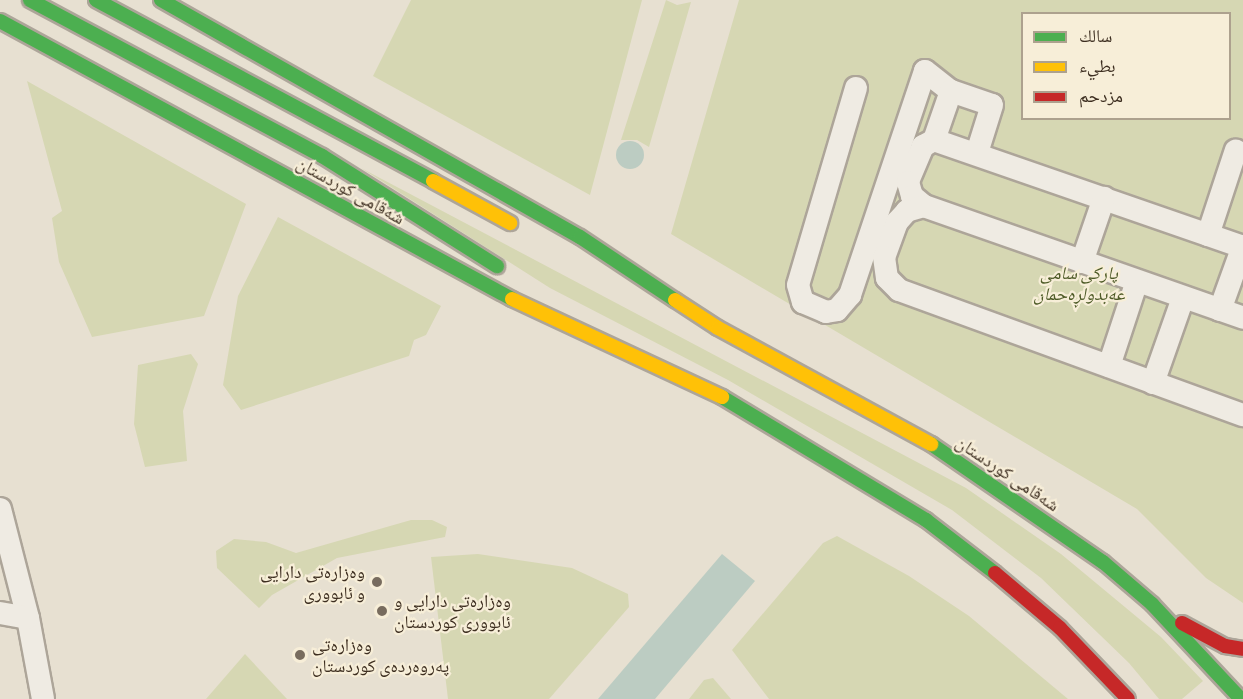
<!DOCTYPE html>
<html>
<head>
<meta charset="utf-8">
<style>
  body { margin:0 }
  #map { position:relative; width:1243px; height:699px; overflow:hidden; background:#e7e0d1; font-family:Literata,"Noto Naskh Arabic",serif }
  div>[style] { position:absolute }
  .green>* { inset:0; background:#d6d7b3 }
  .water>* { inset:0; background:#bcccc2 }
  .round { border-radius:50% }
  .roads { filter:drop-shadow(2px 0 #ada599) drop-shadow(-2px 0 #ada599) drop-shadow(0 2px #ada599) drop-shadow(0 -2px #ada599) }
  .street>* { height:22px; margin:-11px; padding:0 11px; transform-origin:11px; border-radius:11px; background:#efebe3 }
  .fast>* { height:14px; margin:-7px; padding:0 7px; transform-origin:7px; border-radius:7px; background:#4caf50 }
  .slow>* { height:14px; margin:-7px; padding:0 7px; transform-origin:7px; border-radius:7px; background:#ffc107 }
  .jam>* { height:14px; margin:-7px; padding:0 7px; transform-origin:7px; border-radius:7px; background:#c62828 }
  .dots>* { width:16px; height:16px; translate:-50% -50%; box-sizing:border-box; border:3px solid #f7eed8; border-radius:50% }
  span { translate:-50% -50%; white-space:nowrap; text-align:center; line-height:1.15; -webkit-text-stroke:4.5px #f7eed8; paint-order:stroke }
  .street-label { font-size:18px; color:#3d2e20 }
  .park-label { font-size:18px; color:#4d5a26; font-style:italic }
  .poi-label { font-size:18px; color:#3d2e20 }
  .right { translate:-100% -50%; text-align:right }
  .left { translate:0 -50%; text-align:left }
  .legend { position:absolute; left:1021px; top:12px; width:210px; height:108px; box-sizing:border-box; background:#f7eed8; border:2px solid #ada18e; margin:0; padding:8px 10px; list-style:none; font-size:18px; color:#3d2e20 }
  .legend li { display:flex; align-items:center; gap:12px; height:30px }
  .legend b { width:30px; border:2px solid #ada18e }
</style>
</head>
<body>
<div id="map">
  <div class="green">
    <div style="clip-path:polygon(411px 0,642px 0,590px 195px,373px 76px)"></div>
    <div style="clip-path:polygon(666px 0,677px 5px,691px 2px,649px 147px,637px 140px,621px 140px)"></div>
    <div style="clip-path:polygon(evenodd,739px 0,1243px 0,1243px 603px,1206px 578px,1137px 509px,671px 234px,739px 0,1022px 14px,1230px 14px,1230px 118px,1022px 118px,1022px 14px)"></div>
    <div style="clip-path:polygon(27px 81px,246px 204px,204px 316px,92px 337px,59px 262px,52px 218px,62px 211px)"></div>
    <div style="clip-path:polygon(361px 168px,966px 488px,1061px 554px,1161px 637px,1203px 681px,1182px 699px,1159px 699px,1129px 663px,1041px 578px,952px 510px,728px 380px,550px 288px)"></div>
    <div style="clip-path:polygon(278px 217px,441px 306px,426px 335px,414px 340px,409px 356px,241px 410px,223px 385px,238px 296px)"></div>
    <div style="clip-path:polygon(191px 354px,198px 364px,183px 411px,187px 461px,145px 467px,134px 424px,138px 365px)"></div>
    <div style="clip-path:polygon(411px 520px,432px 520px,447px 527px,445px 537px,337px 558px,272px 595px,259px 608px,217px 568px,216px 551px,234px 539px,266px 542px,296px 553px)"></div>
    <div style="clip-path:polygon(837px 536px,909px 576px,969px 616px,1068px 699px,769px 699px,732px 650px,823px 543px)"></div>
    <div style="clip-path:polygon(478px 554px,572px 568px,628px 594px,629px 607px,549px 699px,448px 699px,431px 557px)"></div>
    <div style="clip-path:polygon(245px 654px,287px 699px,206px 699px)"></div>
    <div style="clip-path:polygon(713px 678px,731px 699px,689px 699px,704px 680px)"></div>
  </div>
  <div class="water">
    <div class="round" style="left:616px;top:141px;width:28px;height:28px"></div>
    <div style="clip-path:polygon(722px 554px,755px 581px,655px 699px,598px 699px)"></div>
  </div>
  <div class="roads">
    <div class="street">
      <div style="left:856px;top:88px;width:205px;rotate:106.4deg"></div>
      <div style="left:798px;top:285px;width:18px;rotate:74deg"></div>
      <div style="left:803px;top:302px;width:25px;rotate:23deg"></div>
      <div style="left:826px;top:312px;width:11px;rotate:-10deg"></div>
      <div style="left:837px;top:310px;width:20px;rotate:-49deg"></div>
      <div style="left:850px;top:295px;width:236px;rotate:-71.5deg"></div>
      <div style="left:925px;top:71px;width:33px;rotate:38deg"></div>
      <div style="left:951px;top:91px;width:43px;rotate:18.9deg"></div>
      <div style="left:992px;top:105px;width:50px;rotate:107.4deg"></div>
      <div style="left:951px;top:91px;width:52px;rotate:109.1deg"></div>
      <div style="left:934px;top:140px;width:13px;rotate:151deg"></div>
      <div style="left:923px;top:146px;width:39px;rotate:113deg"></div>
      <div style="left:908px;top:182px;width:15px;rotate:74deg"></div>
      <div style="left:912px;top:196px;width:16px;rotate:40deg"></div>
      <div style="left:924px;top:206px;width:338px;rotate:19.3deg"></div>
      <div style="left:934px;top:140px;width:327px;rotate:19.1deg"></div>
      <div style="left:924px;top:206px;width:18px;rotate:164deg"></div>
      <div style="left:907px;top:211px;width:15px;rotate:132deg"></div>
      <div style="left:897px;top:222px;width:37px;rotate:110deg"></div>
      <div style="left:884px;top:257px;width:21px;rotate:82deg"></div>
      <div style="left:887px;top:278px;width:17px;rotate:45deg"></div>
      <div style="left:899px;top:290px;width:366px;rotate:20deg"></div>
      <div style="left:1208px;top:235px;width:89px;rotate:-71.8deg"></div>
      <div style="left:1082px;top:262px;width:68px;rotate:-71deg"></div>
      <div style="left:1220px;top:310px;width:68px;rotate:-70.2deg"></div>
      <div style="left:1109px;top:366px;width:89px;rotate:-71.8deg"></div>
      <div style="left:1153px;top:383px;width:90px;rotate:-70.6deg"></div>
      <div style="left:0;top:509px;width:113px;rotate:75.6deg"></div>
      <div style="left:28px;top:618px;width:82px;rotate:79.5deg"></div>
      <div style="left:0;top:613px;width:28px;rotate:10deg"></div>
    </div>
    <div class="fast">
      <div style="left:30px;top:0;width:331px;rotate:28.1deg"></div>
      <div style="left:322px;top:156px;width:207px;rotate:32.2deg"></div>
      <div style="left:96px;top:0;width:383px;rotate:28.2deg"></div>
      <div style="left:161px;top:0;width:481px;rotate:29.5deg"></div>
      <div style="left:580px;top:237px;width:114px;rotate:33.6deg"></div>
      <div style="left:0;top:21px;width:583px;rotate:28.5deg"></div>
      <div style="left:722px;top:397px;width:238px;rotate:31.1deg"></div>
      <div style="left:926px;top:520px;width:87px;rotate:37.5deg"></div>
      <div style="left:931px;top:444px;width:209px;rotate:34.5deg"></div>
      <div style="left:1103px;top:562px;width:65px;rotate:40.6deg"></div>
      <div style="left:1152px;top:604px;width:130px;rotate:46.9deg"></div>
    </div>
    <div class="slow">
      <div style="left:433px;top:181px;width:88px;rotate:28.6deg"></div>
      <div style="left:512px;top:299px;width:232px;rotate:25deg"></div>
      <div style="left:675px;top:300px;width:51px;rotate:33.1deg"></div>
      <div style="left:718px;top:328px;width:243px;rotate:28.6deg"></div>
    </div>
    <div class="jam">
      <div style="left:995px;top:573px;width:85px;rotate:40.2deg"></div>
      <div style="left:1060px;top:628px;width:98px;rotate:46.2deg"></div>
      <div style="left:1182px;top:623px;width:49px;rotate:28.1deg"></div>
      <div style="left:1225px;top:646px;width:18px;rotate:9deg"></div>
    </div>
  </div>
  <div class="dots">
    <div style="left:377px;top:582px;background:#786c5e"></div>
    <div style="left:382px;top:611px;background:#786c5e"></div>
    <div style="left:300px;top:655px;background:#786c5e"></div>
  </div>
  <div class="street-label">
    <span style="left:351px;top:190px;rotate:29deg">شەقامی کوردستان</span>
    <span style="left:1008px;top:473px;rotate:34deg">شەقامی کوردستان</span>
  </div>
  <div class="park-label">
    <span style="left:1079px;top:283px">پارکی سامی<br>عەبدولڕەحمان</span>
  </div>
  <div class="poi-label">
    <span class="right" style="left:365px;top:582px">وەزارەتی دارایی<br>و ئابووری</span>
    <span class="left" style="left:394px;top:611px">وەزارەتی دارایی و<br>ئابووری کوردستان</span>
    <span class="left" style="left:312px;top:655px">وەزارەتی<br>پەروەردەی کوردستان</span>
  </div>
  <ul class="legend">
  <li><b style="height:8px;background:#4caf50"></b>سالك</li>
  <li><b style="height:8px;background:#ffc107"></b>بطيء</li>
  <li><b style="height:8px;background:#c62828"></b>مزدحم</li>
  </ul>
</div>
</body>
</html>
